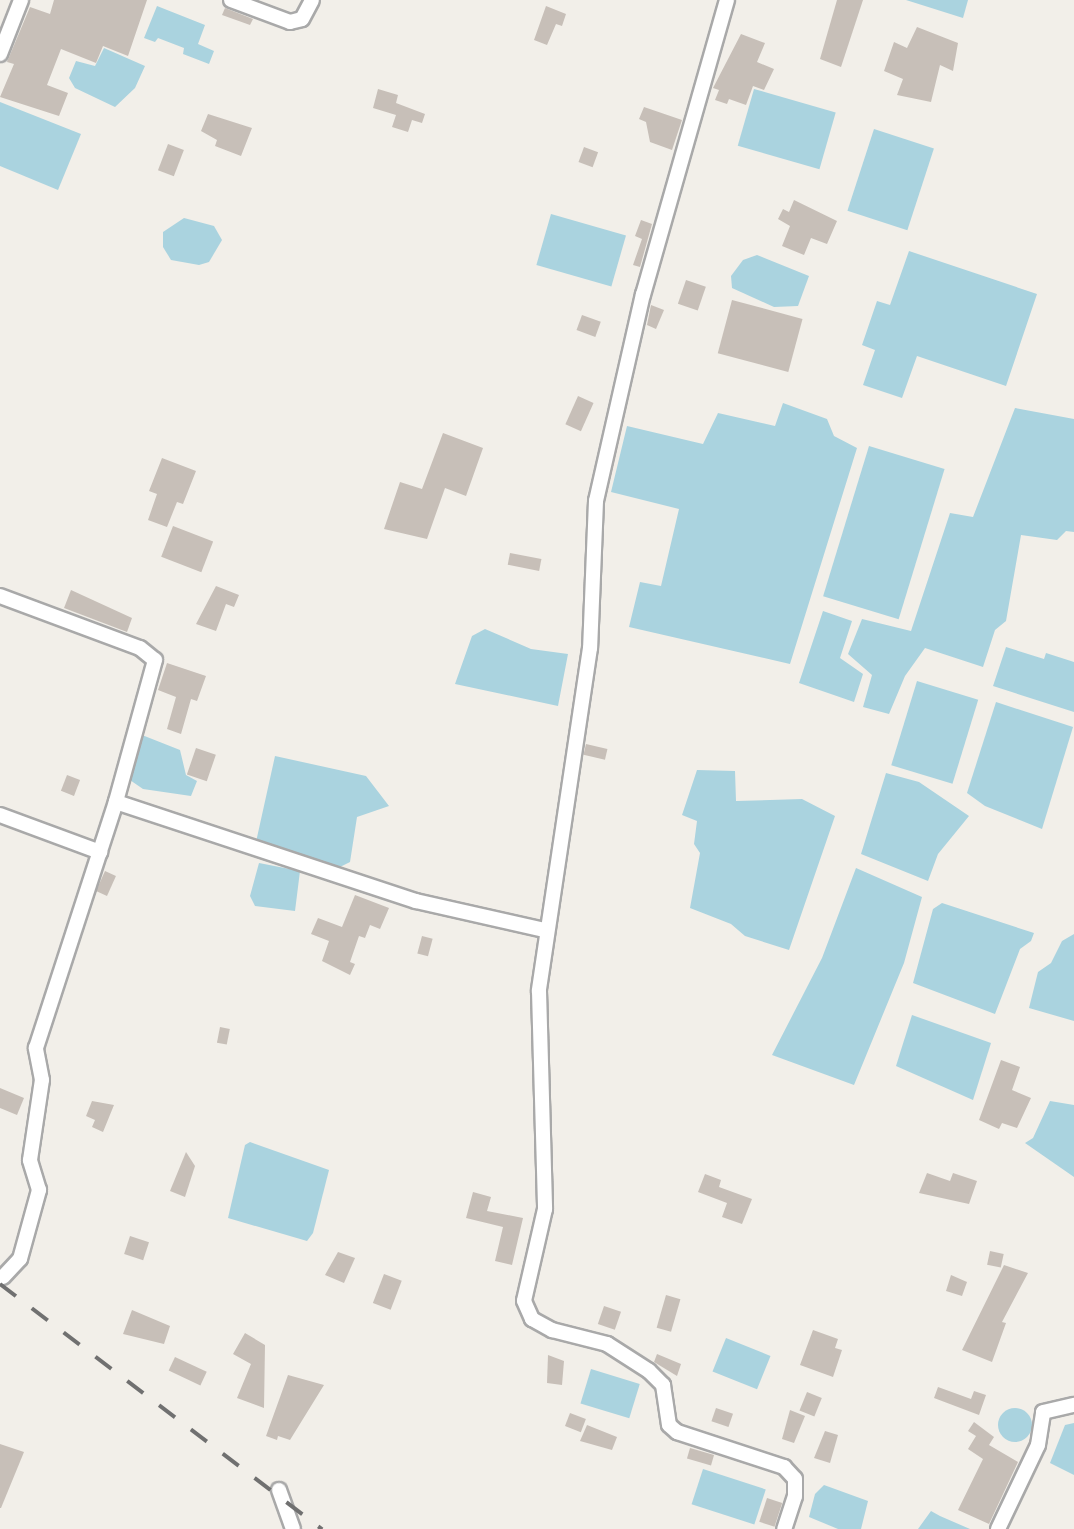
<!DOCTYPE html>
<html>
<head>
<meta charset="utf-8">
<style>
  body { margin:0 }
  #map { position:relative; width:1074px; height:1529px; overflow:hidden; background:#f2efe9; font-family:"IBM Plex Sans",sans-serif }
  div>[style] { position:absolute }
  .water>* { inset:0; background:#aad3df; transform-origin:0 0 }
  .round { border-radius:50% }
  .building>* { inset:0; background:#c7bfb8; transform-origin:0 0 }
  .roads { filter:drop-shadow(2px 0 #a9a9a9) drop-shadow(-2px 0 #a9a9a9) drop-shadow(0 2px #a9a9a9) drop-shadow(0 -2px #a9a9a9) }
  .street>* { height:14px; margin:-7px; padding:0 7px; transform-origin:7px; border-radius:7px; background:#fff }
  .rail>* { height:4px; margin-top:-2px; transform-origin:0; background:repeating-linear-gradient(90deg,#707070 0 20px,transparent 0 40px) }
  span { translate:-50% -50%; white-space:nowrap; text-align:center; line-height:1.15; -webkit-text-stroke:9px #fff; paint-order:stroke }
</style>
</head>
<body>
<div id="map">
  <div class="water">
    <div style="clip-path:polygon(906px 0,968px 0,963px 18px)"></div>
    <div style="clip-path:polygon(157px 6px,205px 25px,198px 44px,214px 51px,209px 64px,183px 54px,184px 48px,158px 38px,155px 42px,144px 38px)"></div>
    <div style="clip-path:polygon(104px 48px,145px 66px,135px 88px,115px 107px,75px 88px,69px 78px,76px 61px,95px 66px)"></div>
    <div style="left:754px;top:89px;width:85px;height:59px;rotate:16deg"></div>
    <div style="clip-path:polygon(0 102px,81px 134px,58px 190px,0 166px)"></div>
    <div style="left:874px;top:129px;width:63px;height:86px;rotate:18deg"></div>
    <div style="left:551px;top:214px;width:78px;height:53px;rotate:16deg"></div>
    <div style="clip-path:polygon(184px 218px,214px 226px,222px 240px,209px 262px,199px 265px,171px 260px,163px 247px,163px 232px)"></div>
    <div style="clip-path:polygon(909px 251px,1037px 294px,1006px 386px,917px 356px,902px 398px,863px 385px,875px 350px,862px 345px,877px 301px,890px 305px)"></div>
    <div style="clip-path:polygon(757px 255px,809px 276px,798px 306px,774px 307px,732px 288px,731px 276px,743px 260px)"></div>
    <div style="clip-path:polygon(783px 403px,827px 419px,834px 436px,857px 448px,790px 664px,629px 627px,640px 582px,661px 586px,679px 509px,611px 492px,627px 426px,703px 444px,718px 413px,775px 426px)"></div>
    <div style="clip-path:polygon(1015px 408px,1074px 419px,1074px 532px,1066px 531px,1057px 540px,1021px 535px,1006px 621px,995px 630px,983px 667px,925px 648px,905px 676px,889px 714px,863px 707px,872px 675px,848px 654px,862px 619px,911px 631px,950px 513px,973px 517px)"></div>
    <div style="left:869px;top:446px;width:79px;height:157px;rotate:17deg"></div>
    <div style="clip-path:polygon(823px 611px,852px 621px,840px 658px,863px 674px,854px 702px,799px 683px)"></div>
    <div style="clip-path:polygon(485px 629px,531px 649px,568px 654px,558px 706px,455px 684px,472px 636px)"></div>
    <div style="clip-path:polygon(1006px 647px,1044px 659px,1046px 653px,1074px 662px,1074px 712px,993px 686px)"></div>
    <div style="left:917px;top:681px;width:64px;height:88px;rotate:17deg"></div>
    <div style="clip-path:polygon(996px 702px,1073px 727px,1042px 829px,985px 806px,967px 793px)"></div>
    <div style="clip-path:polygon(142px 735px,180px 750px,186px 775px,197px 781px,191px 796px,143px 789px,127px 778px)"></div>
    <div style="clip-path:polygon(275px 756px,366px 776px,389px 806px,357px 817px,350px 862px,336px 869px,256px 842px)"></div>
    <div style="clip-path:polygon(697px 770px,735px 771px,736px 801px,802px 799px,835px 816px,789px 950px,745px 936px,731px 924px,690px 908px,700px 853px,694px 844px,697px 821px,682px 815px)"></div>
    <div style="clip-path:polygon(886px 773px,919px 782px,969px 816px,938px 854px,928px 881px,861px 854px)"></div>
    <div style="clip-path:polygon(259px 863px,300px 871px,295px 911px,255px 906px,250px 896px)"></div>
    <div style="clip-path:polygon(856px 868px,922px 897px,904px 963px,854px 1085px,772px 1055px,822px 958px)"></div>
    <div style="clip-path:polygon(942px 903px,1034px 933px,1031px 941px,1020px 949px,995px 1014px,913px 983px,933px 909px)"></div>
    <div style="clip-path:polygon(1074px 934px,1074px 1021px,1029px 1008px,1038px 972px,1051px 963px,1062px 941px)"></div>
    <div style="clip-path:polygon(912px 1015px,991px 1043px,973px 1100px,896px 1066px)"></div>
    <div style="clip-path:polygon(1050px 1101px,1074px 1105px,1074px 1177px,1025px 1143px,1033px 1138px)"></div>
    <div style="clip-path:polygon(250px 1142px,329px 1170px,313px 1233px,307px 1241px,228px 1218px,245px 1145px)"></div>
    <div style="left:726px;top:1338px;width:48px;height:36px;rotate:22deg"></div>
    <div style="left:591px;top:1369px;width:51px;height:36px;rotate:17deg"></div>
    <div class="round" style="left:998px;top:1408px;width:34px;height:34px"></div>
    <div style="clip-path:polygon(1074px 1423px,1074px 1475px,1050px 1463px,1065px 1425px)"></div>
    <div style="left:703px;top:1469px;width:66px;height:37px;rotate:18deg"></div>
    <div style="clip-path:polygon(824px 1485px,868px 1501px,861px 1529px,838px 1529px,809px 1517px,815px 1494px)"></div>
    <div style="clip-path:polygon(931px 1511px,940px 1516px,970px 1529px,918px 1529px)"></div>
  </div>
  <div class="building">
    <div style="clip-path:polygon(54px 0,147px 0,128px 56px,103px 46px,96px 63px,61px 49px,47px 85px,68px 93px,59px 116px,0 97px,14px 64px,7px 62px,30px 7px,50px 14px)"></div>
    <div style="clip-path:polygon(837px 0,863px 0,841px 67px,820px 59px)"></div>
    <div style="clip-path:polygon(546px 6px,566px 14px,562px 26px,556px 24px,547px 45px,534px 40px)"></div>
    <div style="clip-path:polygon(225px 8px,253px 19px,250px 25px,222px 15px)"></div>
    <div style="clip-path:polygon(917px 27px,958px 43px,953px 71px,940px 65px,931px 102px,897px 95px,903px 79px,884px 71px,894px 42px,907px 48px)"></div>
    <div style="clip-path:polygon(741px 34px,765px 43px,757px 62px,774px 69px,764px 90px,753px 86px,746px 105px,729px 99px,727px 104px,715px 100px,719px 90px,713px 88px)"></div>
    <div style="clip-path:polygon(378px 89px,398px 95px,396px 103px,425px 114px,422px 123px,412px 120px,408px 132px,392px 127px,396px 115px,373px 108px)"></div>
    <div style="clip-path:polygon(644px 107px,682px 120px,672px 150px,650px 142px,646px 122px,639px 119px)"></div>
    <div style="clip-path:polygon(208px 114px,252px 128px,241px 156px,215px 146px,217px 140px,201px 131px)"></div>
    <div style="left:168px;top:144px;width:17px;height:28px;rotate:21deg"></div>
    <div style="left:584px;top:147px;width:15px;height:16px;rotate:20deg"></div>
    <div style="clip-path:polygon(794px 200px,837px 221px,827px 244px,811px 238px,804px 255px,782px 246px,790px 226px,778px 219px,783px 209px,789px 212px)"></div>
    <div style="clip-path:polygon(641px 220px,652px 224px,640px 267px,633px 265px,642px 239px,635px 236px)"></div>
    <div style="left:686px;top:280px;width:21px;height:25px;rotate:19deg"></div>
    <div style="left:732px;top:300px;width:73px;height:55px;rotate:15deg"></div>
    <div style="clip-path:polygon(651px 305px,664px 310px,656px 329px,647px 325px)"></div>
    <div style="left:582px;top:315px;width:20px;height:16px;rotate:20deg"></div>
    <div style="left:578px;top:396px;width:17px;height:31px;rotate:24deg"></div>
    <div style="clip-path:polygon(443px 433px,483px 448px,466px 496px,445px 488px,427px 539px,384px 529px,400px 482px,422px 489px)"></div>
    <div style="clip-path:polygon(162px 458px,196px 471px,183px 504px,177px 502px,167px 527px,148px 520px,157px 494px,149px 491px)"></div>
    <div style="left:173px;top:526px;width:43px;height:33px;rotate:21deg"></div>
    <div style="left:510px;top:553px;width:32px;height:12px;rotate:11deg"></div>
    <div style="clip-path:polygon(216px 586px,239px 595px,234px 607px,226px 604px,216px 631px,196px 624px)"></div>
    <div style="clip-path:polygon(71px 590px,132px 618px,127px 632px,64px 608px)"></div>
    <div style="clip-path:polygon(167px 663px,206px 676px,197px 701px,191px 699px,181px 734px,167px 729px,176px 697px,158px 690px)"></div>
    <div style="left:586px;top:744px;width:22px;height:11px;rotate:13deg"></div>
    <div style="left:196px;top:748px;width:21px;height:28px;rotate:19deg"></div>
    <div style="left:67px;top:775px;width:14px;height:17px;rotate:21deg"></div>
    <div style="left:105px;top:871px;width:12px;height:22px;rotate:24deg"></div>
    <div style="clip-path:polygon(355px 895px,389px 908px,380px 929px,370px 925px,365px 938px,359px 936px,350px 962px,355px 964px,350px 975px,322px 961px,329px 941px,311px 934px,318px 918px,342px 927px)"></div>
    <div style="left:422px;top:936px;width:11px;height:18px;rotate:15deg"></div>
    <div style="left:220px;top:1027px;width:10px;height:16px;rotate:11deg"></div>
    <div style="clip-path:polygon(1001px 1060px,1020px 1067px,1012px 1090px,1031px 1098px,1017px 1128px,1002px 1123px,999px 1129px,979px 1120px)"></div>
    <div style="clip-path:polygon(0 1088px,24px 1098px,17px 1115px,0 1108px)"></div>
    <div style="clip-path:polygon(92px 1101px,114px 1105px,103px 1132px,92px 1127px,95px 1120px,86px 1116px)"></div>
    <div style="clip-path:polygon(186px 1152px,195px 1166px,185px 1197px,170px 1191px)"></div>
    <div style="clip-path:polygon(927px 1173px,950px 1181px,953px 1173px,977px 1181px,969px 1204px,919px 1193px)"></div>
    <div style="clip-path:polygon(705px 1174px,721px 1180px,719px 1187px,752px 1199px,742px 1224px,722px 1217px,727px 1203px,698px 1192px)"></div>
    <div style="clip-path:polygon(473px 1192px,491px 1197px,487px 1211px,523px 1218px,512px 1265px,495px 1261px,503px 1227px,466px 1218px)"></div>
    <div style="left:130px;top:1236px;width:20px;height:19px;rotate:18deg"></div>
    <div style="left:990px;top:1251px;width:14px;height:14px;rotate:12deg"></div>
    <div style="clip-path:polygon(338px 1252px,355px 1258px,344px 1283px,325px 1275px)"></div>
    <div style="clip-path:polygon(1004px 1265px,1028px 1273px,1002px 1322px,1006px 1323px,992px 1362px,962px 1350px)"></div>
    <div style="left:384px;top:1274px;width:19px;height:31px;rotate:21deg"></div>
    <div style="clip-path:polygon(951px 1275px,967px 1282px,962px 1296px,946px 1291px)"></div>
    <div style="left:666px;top:1295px;width:15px;height:34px;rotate:16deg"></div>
    <div style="left:604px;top:1306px;width:18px;height:19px;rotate:19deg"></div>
    <div style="clip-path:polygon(132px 1310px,170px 1326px,164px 1344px,123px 1334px)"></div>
    <div style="clip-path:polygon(813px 1330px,838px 1339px,835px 1348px,842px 1350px,833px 1377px,800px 1365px)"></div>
    <div style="clip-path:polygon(245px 1333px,265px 1345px,264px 1408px,237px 1398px,251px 1364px,233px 1354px)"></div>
    <div style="clip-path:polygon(657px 1354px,681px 1364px,677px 1376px,654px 1362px)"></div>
    <div style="clip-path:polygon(548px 1355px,564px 1361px,562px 1385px,547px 1383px)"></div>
    <div style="left:175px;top:1357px;width:35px;height:15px;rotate:25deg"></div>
    <div style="clip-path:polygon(288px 1375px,324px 1385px,290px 1440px,278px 1436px,277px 1440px,266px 1436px)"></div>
    <div style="clip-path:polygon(938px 1387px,971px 1399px,974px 1391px,986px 1395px,979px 1415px,934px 1398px)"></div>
    <div style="left:807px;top:1392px;width:16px;height:20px;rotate:22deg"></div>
    <div style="left:716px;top:1408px;width:18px;height:14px;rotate:19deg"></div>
    <div style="clip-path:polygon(790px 1410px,805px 1416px,794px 1443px,782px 1439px)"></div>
    <div style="left:570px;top:1413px;width:17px;height:14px;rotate:21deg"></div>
    <div style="clip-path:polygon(974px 1422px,994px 1437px,989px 1445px,1018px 1462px,989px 1524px,958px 1510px,983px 1459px,968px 1449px,976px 1436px,968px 1431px)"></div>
    <div style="clip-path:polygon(587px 1425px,617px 1437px,612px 1450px,580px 1441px)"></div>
    <div style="clip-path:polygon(825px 1431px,838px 1435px,830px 1463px,814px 1458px)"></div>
    <div style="clip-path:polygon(0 1444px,24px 1452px,1px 1508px,0 1508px)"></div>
    <div style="left:690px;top:1448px;width:25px;height:11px;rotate:16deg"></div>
    <div style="left:767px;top:1498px;width:16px;height:25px;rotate:18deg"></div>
  </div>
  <div class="roads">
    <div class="street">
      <div style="left:231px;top:0;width:63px;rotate:20.4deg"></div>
      <div style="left:290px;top:22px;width:12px;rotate:-14deg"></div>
      <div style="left:302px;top:19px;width:21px;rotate:-62deg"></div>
      <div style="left:727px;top:0;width:306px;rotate:105.9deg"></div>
      <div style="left:643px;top:294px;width:212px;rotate:102.8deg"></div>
      <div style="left:596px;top:501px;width:147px;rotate:92.3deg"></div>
      <div style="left:590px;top:648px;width:347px;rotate:98.5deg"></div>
      <div style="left:539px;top:991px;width:218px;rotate:88.4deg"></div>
      <div style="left:545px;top:1209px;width:94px;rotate:102.9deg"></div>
      <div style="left:524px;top:1301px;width:20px;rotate:66deg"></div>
      <div style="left:532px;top:1319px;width:23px;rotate:29deg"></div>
      <div style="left:552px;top:1330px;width:57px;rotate:14.3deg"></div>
      <div style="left:607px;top:1344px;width:50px;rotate:32.7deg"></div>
      <div style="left:649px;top:1371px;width:20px;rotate:45deg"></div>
      <div style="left:663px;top:1385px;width:40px;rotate:81.5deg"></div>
      <div style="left:669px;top:1425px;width:11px;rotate:41deg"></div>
      <div style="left:677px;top:1432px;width:113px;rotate:18.1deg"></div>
      <div style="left:784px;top:1467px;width:16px;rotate:47deg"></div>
      <div style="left:795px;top:1479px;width:17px;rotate:90deg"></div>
      <div style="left:795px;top:1496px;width:35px;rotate:108deg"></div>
      <div style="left:0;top:54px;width:58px;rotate:-68.7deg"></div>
      <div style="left:0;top:596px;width:149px;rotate:20.4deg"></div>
      <div style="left:140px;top:648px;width:19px;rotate:39deg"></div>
      <div style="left:155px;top:660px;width:147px;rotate:105.4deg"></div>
      <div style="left:116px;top:802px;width:316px;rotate:18.3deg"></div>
      <div style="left:416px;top:901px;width:132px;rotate:12.7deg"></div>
      <div style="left:0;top:815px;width:107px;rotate:20.3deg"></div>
      <div style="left:3px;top:1277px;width:25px;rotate:-47deg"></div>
      <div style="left:20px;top:1259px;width:72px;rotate:-74.6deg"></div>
      <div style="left:39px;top:1190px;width:31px;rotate:-107deg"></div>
      <div style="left:30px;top:1160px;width:81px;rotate:-81.5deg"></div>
      <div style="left:42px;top:1080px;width:33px;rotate:-101deg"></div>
      <div style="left:36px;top:1048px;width:259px;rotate:-72deg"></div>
      <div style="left:279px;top:1490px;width:41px;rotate:70.3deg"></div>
      <div style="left:998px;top:1529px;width:93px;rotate:-64.5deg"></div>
      <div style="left:1038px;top:1445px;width:33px;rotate:-81deg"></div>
      <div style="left:1043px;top:1412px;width:32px;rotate:-13deg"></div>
    </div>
  </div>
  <div class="rail">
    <div style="left:0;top:1284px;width:405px;rotate:37.3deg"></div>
  </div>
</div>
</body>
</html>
